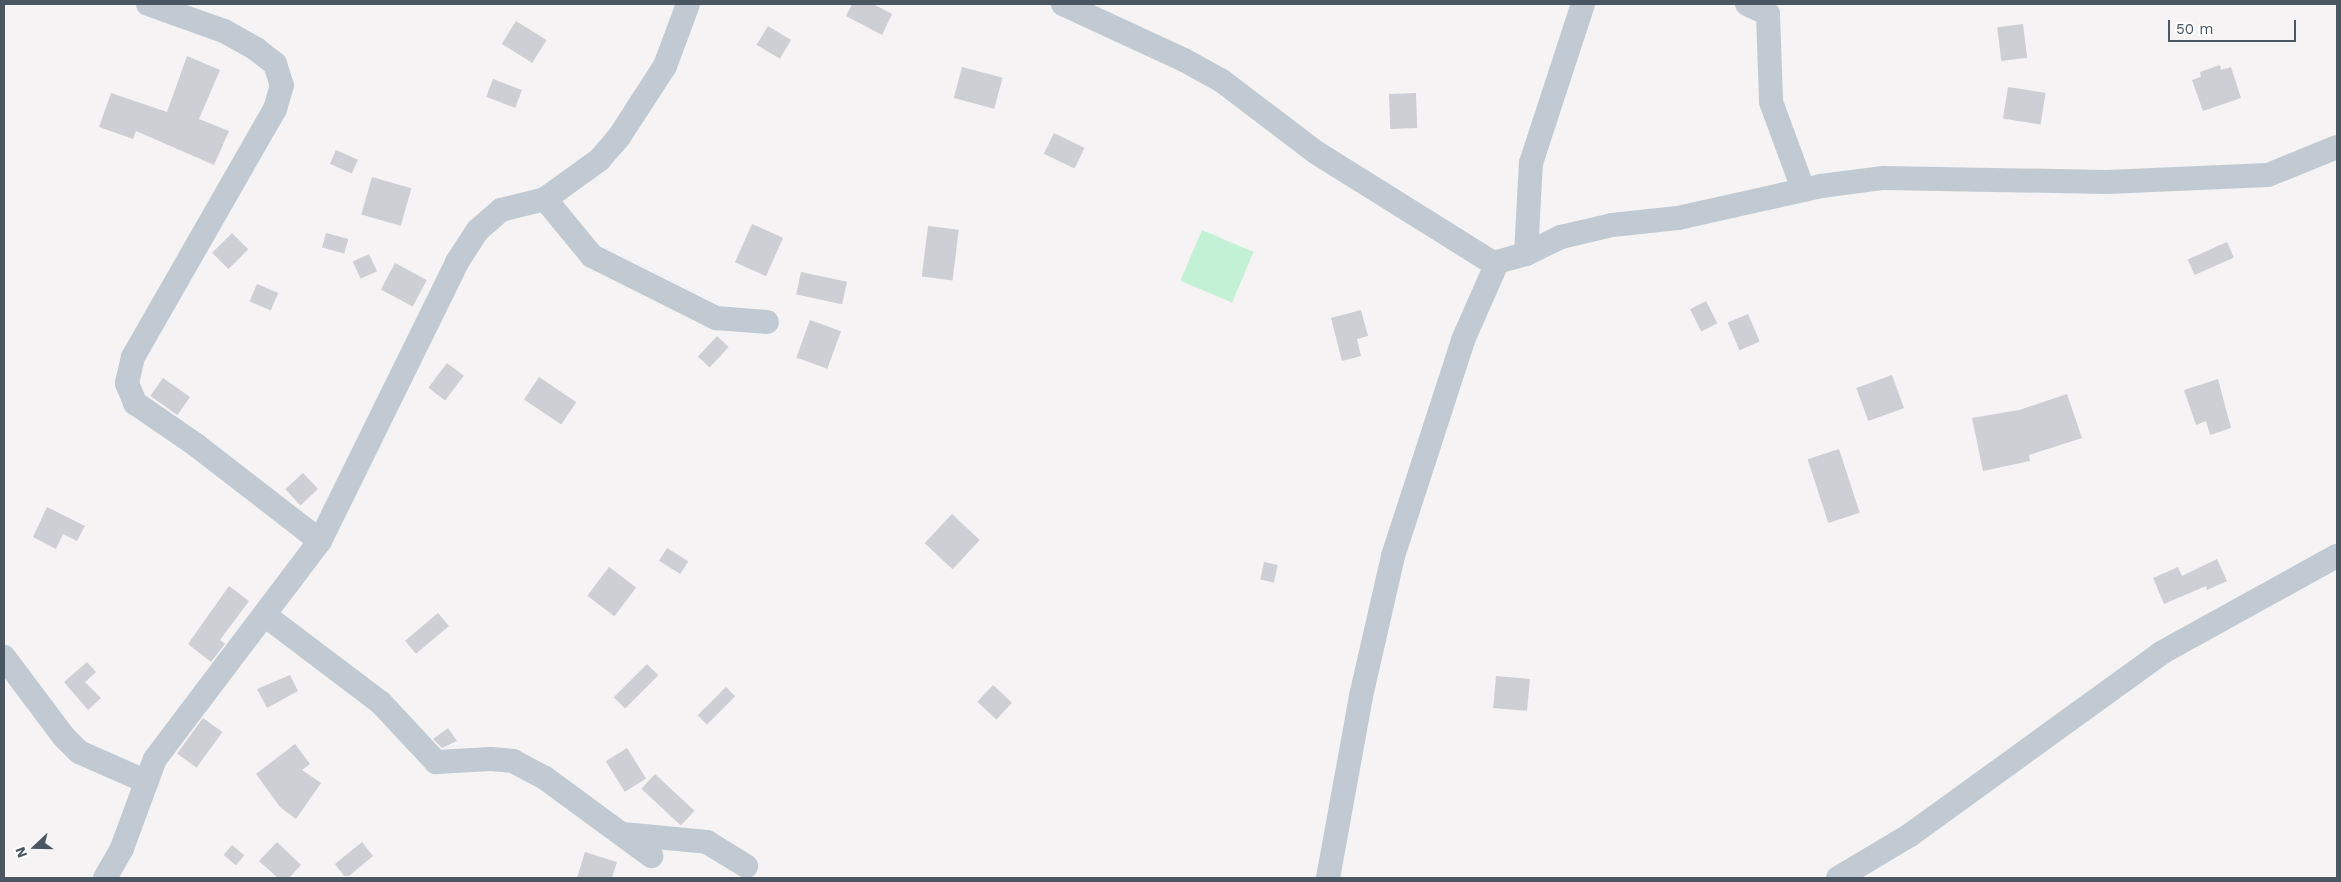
<!DOCTYPE html>
<html>
<head>
<meta charset="utf-8">
<style>
  body { margin:0 }
  #map { position:relative; width:2341px; height:882px; overflow:hidden; background:#f5f3f3; font-family:"Work Sans",sans-serif }
  div>[style] { position:absolute }
  .green>* { inset:0; background:#c3f1d5; transform-origin:0 0 }
  .building>* { inset:0; background:#cdcfd5; transform-origin:0 0 }
  .minor>* { height:24px; margin:-12px; padding:0 12px; transform-origin:12px; border-radius:12px; background:#c1cad2 }
  span { translate:-50% -50%; white-space:nowrap; text-align:center; line-height:1.15; -webkit-text-stroke:4px #fff; paint-order:stroke }
  .frame { position:absolute; inset:0; border:5px solid #4a5661; pointer-events:none }
  .north { position:absolute; left:10px; top:822px; width:50px; height:50px; -webkit-text-stroke:4px #fff; paint-order:stroke; rotate:249deg; font-size:14px; font-weight:700; line-height:20px; text-align:center; color:#4a5661 }
  .north::after { content:''; display:block; margin:auto; width:18px; height:22px; background:#4a5661; clip-path:polygon(50% 0,100% 100%,50% 72%,0 100%) }
  .scale { position:absolute; left:2168px; top:20px; width:128px; height:22px; box-sizing:border-box; border:2px solid #4a5661; border-top:0; padding-left:6px; font-size:15px; line-height:18px; white-space:nowrap; color:#4a5661; -webkit-text-stroke:4px #fff; paint-order:stroke }
</style>
</head>
<body>
<div id="map">
  <div class="green">
    <div style="left:1202px;top:230px;width:56px;height:55px;rotate:23deg"></div>
  </div>
  <div class="building">
    <div style="clip-path:polygon(852px 4px,873px 4px,892px 14px,882px 35px,846px 16px)"></div>
    <div style="left:516px;top:21px;width:36px;height:27px;rotate:32deg"></div>
    <div style="left:2023px;top:24px;width:34px;height:26px;rotate:83deg"></div>
    <div style="left:768px;top:26px;width:27px;height:22px;rotate:31deg"></div>
    <div style="clip-path:polygon(187px 56px,220px 70px,199px 119px,229px 131px,214px 165px,136px 131px,133px 139px,99px 127px,111px 93px,167px 112px)"></div>
    <div style="clip-path:polygon(2220px 65px,2221px 70px,2231px 67px,2241px 98px,2203px 111px,2192px 80px,2201px 77px,2200px 72px)"></div>
    <div style="left:962px;top:67px;width:42px;height:32px;rotate:15deg"></div>
    <div style="left:493px;top:79px;width:31px;height:19px;rotate:21deg"></div>
    <div style="left:2008px;top:87px;width:38px;height:32px;rotate:9deg"></div>
    <div style="left:1416px;top:93px;width:35px;height:27px;rotate:88deg"></div>
    <div style="left:1054px;top:133px;width:34px;height:23px;rotate:26deg"></div>
    <div style="left:336px;top:150px;width:24px;height:15px;rotate:24deg"></div>
    <div style="left:372px;top:177px;width:41px;height:39px;rotate:16deg"></div>
    <div style="left:752px;top:224px;width:34px;height:42px;rotate:24deg"></div>
    <div style="left:928px;top:226px;width:31px;height:51px;rotate:7deg"></div>
    <div style="left:232px;top:233px;width:23px;height:28px;rotate:45deg"></div>
    <div style="left:326px;top:233px;width:23px;height:15px;rotate:15deg"></div>
    <div style="left:2227px;top:242px;width:17px;height:43px;rotate:66deg"></div>
    <div style="left:369px;top:254px;width:19px;height:18px;rotate:65deg"></div>
    <div style="left:395px;top:263px;width:36px;height:30px;rotate:28deg"></div>
    <div style="left:801px;top:272px;width:47px;height:23px;rotate:12deg"></div>
    <div style="left:257px;top:284px;width:23px;height:19px;rotate:23deg"></div>
    <div style="left:1706px;top:301px;width:25px;height:18px;rotate:63deg"></div>
    <div style="clip-path:polygon(1361px 310px,1368px 336px,1357px 339px,1361px 356px,1342px 361px,1331px 318px)"></div>
    <div style="left:1748px;top:314px;width:30px;height:22px;rotate:67deg"></div>
    <div style="left:810px;top:320px;width:33px;height:40px;rotate:20deg"></div>
    <div style="left:717px;top:336px;width:16px;height:28px;rotate:43deg"></div>
    <div style="left:447px;top:363px;width:21px;height:31px;rotate:37deg"></div>
    <div style="left:1892px;top:375px;width:35px;height:38px;rotate:70deg"></div>
    <div style="left:539px;top:377px;width:45px;height:27px;rotate:34deg"></div>
    <div style="left:163px;top:378px;width:33px;height:22px;rotate:35deg"></div>
    <div style="clip-path:polygon(2218px 379px,2231px 428px,2210px 435px,2206px 421px,2196px 425px,2184px 390px)"></div>
    <div style="clip-path:polygon(2067px 394px,2082px 438px,2029px 455px,2030px 461px,1983px 471px,1972px 418px,2019px 410px)"></div>
    <div style="left:1839px;top:449px;width:67px;height:33px;rotate:72deg"></div>
    <div style="left:303px;top:473px;width:22px;height:24px;rotate:47deg"></div>
    <div style="clip-path:polygon(47px 507px,85px 526px,77px 541px,63px 534px,56px 549px,33px 537px)"></div>
    <div style="left:952px;top:514px;width:38px;height:40px;rotate:43deg"></div>
    <div style="left:667px;top:548px;width:25px;height:15px;rotate:32deg"></div>
    <div style="clip-path:polygon(2217px 559px,2227px 581px,2207px 590px,2206px 586px,2164px 604px,2153px 578px,2178px 567px,2182px 576px)"></div>
    <div style="left:1264px;top:562px;width:14px;height:18px;rotate:12deg"></div>
    <div style="left:609px;top:567px;width:34px;height:36px;rotate:37deg"></div>
    <div style="clip-path:polygon(229px 586px,249px 601px,220px 640px,225px 644px,211px 662px,188px 644px)"></div>
    <div style="left:438px;top:613px;width:17px;height:43px;rotate:50deg"></div>
    <div style="clip-path:polygon(87px 662px,96px 672px,85px 682px,101px 698px,88px 710px,64px 682px)"></div>
    <div style="left:647px;top:664px;width:16px;height:47px;rotate:45deg"></div>
    <div style="clip-path:polygon(290px 675px,298px 691px,267px 708px,257px 689px)"></div>
    <div style="left:1496px;top:676px;width:34px;height:32px;rotate:5deg"></div>
    <div style="left:993px;top:685px;width:26px;height:23px;rotate:43deg"></div>
    <div style="left:726px;top:687px;width:13px;height:40px;rotate:45deg"></div>
    <div style="left:203px;top:718px;width:24px;height:44px;rotate:36deg"></div>
    <div style="clip-path:polygon(448px 728px,457px 741px,442px 748px,433px 739px)"></div>
    <div style="clip-path:polygon(295px 744px,310px 764px,302px 770px,321px 783px,296px 819px,280px 807px,256px 774px)"></div>
    <div style="left:627px;top:748px;width:36px;height:25px;rotate:58deg"></div>
    <div style="left:655px;top:774px;width:54px;height:20px;rotate:43deg"></div>
    <div style="clip-path:polygon(277px 842px,301px 865px,289px 878px,278px 878px,259px 861px)"></div>
    <div style="clip-path:polygon(362px 842px,373px 856px,349px 876px,344px 876px,335px 864px)"></div>
    <div style="left:232px;top:845px;width:16px;height:13px;rotate:40deg"></div>
    <div style="clip-path:polygon(585px 852px,617px 862px,612px 878px,577px 878px)"></div>
  </div>
  <div class="minor">
    <div style="left:148px;top:4px;width:81px;rotate:19.6deg"></div>
    <div style="left:224px;top:31px;width:37px;rotate:29deg"></div>
    <div style="left:256px;top:49px;width:24px;rotate:38deg"></div>
    <div style="left:275px;top:64px;width:22px;rotate:72deg"></div>
    <div style="left:282px;top:85px;width:25px;rotate:106deg"></div>
    <div style="left:275px;top:109px;width:286px;rotate:119.8deg"></div>
    <div style="left:133px;top:357px;width:27px;rotate:103deg"></div>
    <div style="left:127px;top:383px;width:22px;rotate:68deg"></div>
    <div style="left:135px;top:403px;width:74px;rotate:34.5deg"></div>
    <div style="left:196px;top:445px;width:157px;rotate:37.7deg"></div>
    <div style="left:1063px;top:4px;width:133px;rotate:24.8deg"></div>
    <div style="left:1184px;top:60px;width:43px;rotate:28.9deg"></div>
    <div style="left:1222px;top:81px;width:119px;rotate:37.2deg"></div>
    <div style="left:1317px;top:153px;width:208px;rotate:32deg"></div>
    <div style="left:1493px;top:263px;width:34px;rotate:-15deg"></div>
    <div style="left:1526px;top:254px;width:39px;rotate:-26deg"></div>
    <div style="left:1561px;top:237px;width:52px;rotate:-13.2deg"></div>
    <div style="left:1612px;top:225px;width:66px;rotate:-6.1deg"></div>
    <div style="left:1678px;top:218px;width:147px;rotate:-12.6deg"></div>
    <div style="left:1821px;top:186px;width:63px;rotate:-7.4deg"></div>
    <div style="left:1883px;top:178px;width:224px;rotate:1deg"></div>
    <div style="left:2107px;top:182px;width:161px;rotate:-2.5deg"></div>
    <div style="left:2268px;top:175px;width:74px;rotate:-22.1deg"></div>
    <div style="left:1747px;top:4px;width:23px;rotate:25deg"></div>
    <div style="left:1768px;top:14px;width:88px;rotate:88deg"></div>
    <div style="left:1771px;top:102px;width:93px;rotate:69.8deg"></div>
    <div style="left:545px;top:199px;width:74px;rotate:50.5deg"></div>
    <div style="left:592px;top:256px;width:139px;rotate:26.6deg"></div>
    <div style="left:716px;top:318px;width:51px;rotate:4.5deg"></div>
    <div style="left:1526px;top:254px;width:91px;rotate:-86.9deg"></div>
    <div style="left:1531px;top:163px;width:167px;rotate:-71.9deg"></div>
    <div style="left:266px;top:616px;width:144px;rotate:37.1deg"></div>
    <div style="left:381px;top:703px;width:81px;rotate:47deg"></div>
    <div style="left:436px;top:762px;width:55px;rotate:-3.1deg"></div>
    <div style="left:491px;top:759px;width:22px;rotate:5deg"></div>
    <div style="left:513px;top:761px;width:36px;rotate:28deg"></div>
    <div style="left:545px;top:778px;width:132px;rotate:36.3deg"></div>
    <div style="left:4px;top:657px;width:100px;rotate:53.1deg"></div>
    <div style="left:64px;top:737px;width:21px;rotate:45deg"></div>
    <div style="left:79px;top:752px;width:74px;rotate:23.8deg"></div>
    <div style="left:623px;top:834px;width:84px;rotate:5.4deg"></div>
    <div style="left:707px;top:842px;width:46px;rotate:31.6deg"></div>
    <div style="left:105px;top:878px;width:34px;rotate:-60deg"></div>
    <div style="left:122px;top:848px;width:95px;rotate:-69.7deg"></div>
    <div style="left:155px;top:759px;width:273px;rotate:-52.9deg"></div>
    <div style="left:320px;top:541px;width:311px;rotate:-63.8deg"></div>
    <div style="left:457px;top:262px;width:38px;rotate:-57deg"></div>
    <div style="left:478px;top:230px;width:30px;rotate:-41deg"></div>
    <div style="left:501px;top:210px;width:45px;rotate:-14deg"></div>
    <div style="left:545px;top:199px;width:67px;rotate:-35.8deg"></div>
    <div style="left:599px;top:160px;width:30px;rotate:-49deg"></div>
    <div style="left:619px;top:137px;width:85px;rotate:-57.1deg"></div>
    <div style="left:665px;top:66px;width:66px;rotate:-69.6deg"></div>
    <div style="left:1328px;top:878px;width:185px;rotate:-79.7deg"></div>
    <div style="left:1361px;top:696px;width:144px;rotate:-77.1deg"></div>
    <div style="left:1393px;top:556px;width:227px;rotate:-72deg"></div>
    <div style="left:1463px;top:340px;width:84px;rotate:-66.2deg"></div>
    <div style="left:1838px;top:878px;width:84px;rotate:-30.8deg"></div>
    <div style="left:1910px;top:835px;width:310px;rotate:-35.9deg"></div>
    <div style="left:2161px;top:653px;width:201px;rotate:-28.9deg"></div>
  </div>
  <div class="frame"></div>
  <div class="north">N</div>
  <div class="scale">50 m</div>
</div>
</body>
</html>
